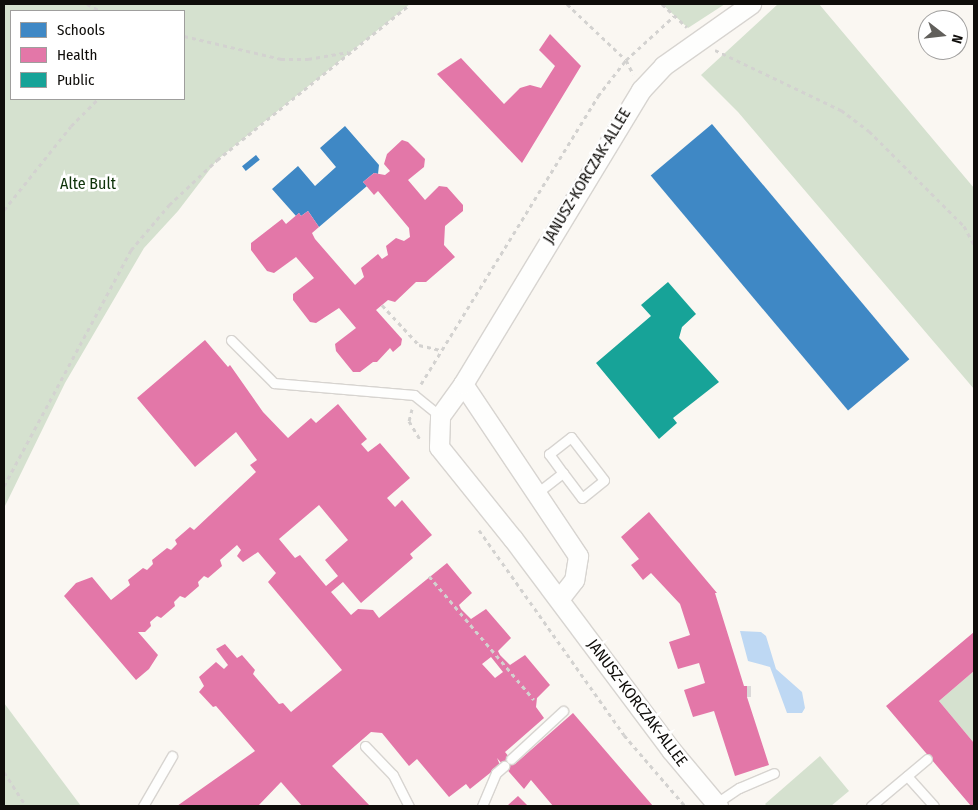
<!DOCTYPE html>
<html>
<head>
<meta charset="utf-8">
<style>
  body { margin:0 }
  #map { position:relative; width:978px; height:810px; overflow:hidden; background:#faf7f2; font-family:"Fira Sans Condensed",sans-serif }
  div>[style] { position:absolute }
  .green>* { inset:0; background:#d5e1cf }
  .water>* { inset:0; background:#bed8f3 }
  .schools>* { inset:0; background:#3f88c5; transform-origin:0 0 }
  .health>* { inset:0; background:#e377a8 }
  .public>* { inset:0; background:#17a398 }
  .building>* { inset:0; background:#dbd9d9; transform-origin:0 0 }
  .path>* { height:3px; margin-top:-1.5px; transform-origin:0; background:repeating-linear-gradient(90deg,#d3d2d0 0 4px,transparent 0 8px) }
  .roads { filter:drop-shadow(1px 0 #d7d4d0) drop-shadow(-1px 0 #d7d4d0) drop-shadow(0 1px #d7d4d0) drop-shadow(0 -1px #d7d4d0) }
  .service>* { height:9px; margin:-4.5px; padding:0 4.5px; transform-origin:4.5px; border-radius:4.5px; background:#fefefd }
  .minor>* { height:19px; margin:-9.5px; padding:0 9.5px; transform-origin:9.5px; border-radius:9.5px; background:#fefefd }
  span { translate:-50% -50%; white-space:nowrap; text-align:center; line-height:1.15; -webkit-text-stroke:5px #fff; paint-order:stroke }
  .street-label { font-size:16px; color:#0f0d0a }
  .park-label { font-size:16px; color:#0e3309 }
  .frame { position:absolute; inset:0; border:5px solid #0f0d0a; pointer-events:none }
  .legend { position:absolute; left:10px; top:10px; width:175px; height:90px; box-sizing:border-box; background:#fff; border:1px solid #9f9e9d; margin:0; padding:6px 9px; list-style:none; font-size:15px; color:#0f0d0a }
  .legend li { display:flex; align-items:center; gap:10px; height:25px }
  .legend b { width:25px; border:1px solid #9f9e9d }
  .north { position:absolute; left:918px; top:10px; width:50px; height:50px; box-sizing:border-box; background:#fff; border:1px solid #9f9e9d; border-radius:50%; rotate:106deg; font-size:14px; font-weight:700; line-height:20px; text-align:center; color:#0f0d0a }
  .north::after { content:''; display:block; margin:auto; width:18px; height:22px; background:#615f5b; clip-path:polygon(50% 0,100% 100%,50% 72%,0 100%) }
</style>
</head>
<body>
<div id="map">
  <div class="green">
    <div style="clip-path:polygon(evenodd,4px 4px,410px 4px,217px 160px,178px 211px,144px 248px,65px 383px,4px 508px,4px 4px,184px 11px,184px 99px,11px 99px,11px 11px,184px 11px)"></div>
    <div style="clip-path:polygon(662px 4px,725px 4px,688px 28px)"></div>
    <div style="clip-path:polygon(778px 4px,819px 4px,974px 188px,974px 389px,738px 112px,701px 75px)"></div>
    <div style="clip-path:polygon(974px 671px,974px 743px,939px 701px)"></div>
    <div style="clip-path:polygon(4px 703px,81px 806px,4px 806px)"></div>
    <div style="clip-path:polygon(820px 756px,849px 791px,831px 806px,767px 806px,765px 804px)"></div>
  </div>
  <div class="water">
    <div style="clip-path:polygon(740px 631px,761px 632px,766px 636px,776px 669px,802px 692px,805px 708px,802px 713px,787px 713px,770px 667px,748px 661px)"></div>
  </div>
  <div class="schools">
    <div style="left:712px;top:124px;width:307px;height:80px;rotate:50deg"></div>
    <div style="clip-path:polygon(345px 126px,379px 165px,378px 174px,374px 173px,363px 182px,367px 186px,319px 227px,308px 211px,301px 216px,299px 213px,296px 216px,272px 189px,298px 166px,315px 186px,336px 167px,320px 148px)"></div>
    <div style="left:256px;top:155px;width:6px;height:18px;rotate:51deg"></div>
  </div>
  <div class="health">
    <div style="clip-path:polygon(550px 34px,581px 66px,522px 163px,437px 74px,461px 58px,504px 104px,520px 88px,530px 85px,541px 88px,555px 66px,539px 50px)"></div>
    <div style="clip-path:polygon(402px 140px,408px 142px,425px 159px,424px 167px,408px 180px,425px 200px,439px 186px,447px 187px,463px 205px,463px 211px,445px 226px,444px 245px,455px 257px,426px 282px,416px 282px,395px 302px,388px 300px,376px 310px,402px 339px,401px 345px,393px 352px,390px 348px,377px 362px,373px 362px,360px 372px,353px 372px,336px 351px,335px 344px,356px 328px,339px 308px,316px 323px,310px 322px,293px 300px,293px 294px,314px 278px,296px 257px,274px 273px,267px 271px,251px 250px,251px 243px,282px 219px,286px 224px,299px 213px,301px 216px,308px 211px,319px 227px,312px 233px,315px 239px,355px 285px,364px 277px,361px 268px,378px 254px,382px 259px,388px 255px,386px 246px,396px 238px,404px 241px,410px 237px,409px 228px,378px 191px,374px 195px,363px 182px,374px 173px,385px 175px,390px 171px,384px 164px,387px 154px)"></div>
    <div style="clip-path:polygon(evenodd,205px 340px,228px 367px,230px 365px,263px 412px,288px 438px,311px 418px,316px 423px,338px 404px,367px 439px,361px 444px,368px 452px,380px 443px,410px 478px,387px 498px,395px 507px,402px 500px,432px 535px,410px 554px,413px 558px,361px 603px,343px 582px,331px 592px,351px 615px,358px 609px,373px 610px,379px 618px,447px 563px,472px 593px,459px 605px,461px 609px,471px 619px,486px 609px,511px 638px,498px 651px,500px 655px,510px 665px,525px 655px,550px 685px,537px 698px,536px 707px,544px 718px,505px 752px,515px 764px,573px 713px,653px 806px,553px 806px,531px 780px,524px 789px,497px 758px,500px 765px,470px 789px,466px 784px,449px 797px,417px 759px,409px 766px,382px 733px,371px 732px,332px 766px,370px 806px,302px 806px,281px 782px,258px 806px,177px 806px,255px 751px,216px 706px,213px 707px,199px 692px,204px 686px,199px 677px,216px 662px,224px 669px,228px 665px,216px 649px,225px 644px,237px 658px,242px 655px,255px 670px,253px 674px,279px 704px,283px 703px,291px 712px,342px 670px,268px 582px,276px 573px,258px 552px,243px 562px,237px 556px,241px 550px,237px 545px,220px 560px,222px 566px,208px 578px,204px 576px,198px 582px,199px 586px,185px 598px,180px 596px,174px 602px,175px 606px,161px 618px,157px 616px,150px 622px,151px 626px,145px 632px,138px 632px,158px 655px,149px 669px,136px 680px,64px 596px,76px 583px,92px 577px,111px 600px,130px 585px,128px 580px,143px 568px,147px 570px,153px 564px,152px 560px,167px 548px,171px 550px,177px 544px,175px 540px,190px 527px,194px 530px,256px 472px,250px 465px,257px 460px,236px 432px,195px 467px,137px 398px,205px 340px,319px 505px,348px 540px,325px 560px,338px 576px,326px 586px,300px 555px,295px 558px,279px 539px,319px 505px,205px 340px,491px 657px,503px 672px,495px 678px,482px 664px,491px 657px)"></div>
    <div style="clip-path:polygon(649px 512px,717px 593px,715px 593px,744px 686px,747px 686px,747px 697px,769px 765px,735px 776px,714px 711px,693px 717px,684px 690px,705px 683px,699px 663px,678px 669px,669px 642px,690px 635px,680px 604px,651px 573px,643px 580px,631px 565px,639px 559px,621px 537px)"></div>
    <div style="clip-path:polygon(974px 632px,974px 671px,939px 701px,974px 743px,974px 806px,971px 806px,886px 706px)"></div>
    <div style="clip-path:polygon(518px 796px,528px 806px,507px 806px)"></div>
  </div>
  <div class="public">
    <div style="clip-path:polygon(668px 282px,696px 314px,682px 327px,679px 338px,719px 382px,673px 418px,677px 423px,659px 439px,596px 363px,651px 316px,641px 305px)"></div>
  </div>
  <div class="building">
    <div style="left:747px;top:686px;width:4px;height:11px"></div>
  </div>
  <div class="path">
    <div style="left:87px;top:4px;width:16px;rotate:27deg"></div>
    <div style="left:567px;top:4px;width:81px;rotate:43.5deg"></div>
    <div style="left:626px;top:60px;width:16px;rotate:63deg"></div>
    <div style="left:662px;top:4px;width:34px;rotate:43deg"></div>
    <div style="left:184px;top:36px;width:100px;rotate:13.3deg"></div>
    <div style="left:281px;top:59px;width:27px"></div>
    <div style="left:308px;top:59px;width:41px;rotate:-9.9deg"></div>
    <div style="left:715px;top:50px;width:140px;rotate:25.5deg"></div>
    <div style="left:841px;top:110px;width:35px;rotate:37deg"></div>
    <div style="left:869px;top:131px;width:134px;rotate:45deg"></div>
    <div style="left:964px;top:226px;width:21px;rotate:62deg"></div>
    <div style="left:4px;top:210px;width:107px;rotate:-51.4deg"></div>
    <div style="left:71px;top:126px;width:38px;rotate:-45deg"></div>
    <div style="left:382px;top:305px;width:54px;rotate:47.2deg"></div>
    <div style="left:419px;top:345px;width:23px;rotate:13deg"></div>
    <div style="left:421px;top:384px;width:338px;rotate:-58.4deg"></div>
    <div style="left:598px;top:96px;width:46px;rotate:-52.1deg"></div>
    <div style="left:626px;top:60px;width:65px;rotate:-42.5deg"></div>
    <div style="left:412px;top:409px;width:12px;rotate:104deg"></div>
    <div style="left:409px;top:421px;width:21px;rotate:59deg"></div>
    <div style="left:4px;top:486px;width:268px;rotate:-61.7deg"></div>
    <div style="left:131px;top:250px;width:59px;rotate:-49.8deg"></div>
    <div style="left:169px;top:205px;width:66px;rotate:-43.2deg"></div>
    <div style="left:217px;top:160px;width:248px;rotate:-38.9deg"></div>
    <div style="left:479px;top:530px;width:251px;rotate:54.7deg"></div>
    <div style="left:624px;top:735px;width:94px;rotate:49.3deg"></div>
    <div style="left:429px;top:576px;width:162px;rotate:49.7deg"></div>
    <div style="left:4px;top:772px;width:40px;rotate:57.1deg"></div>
  </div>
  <div class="roads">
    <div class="service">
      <div style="left:231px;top:340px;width:61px;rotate:45deg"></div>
      <div style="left:274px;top:383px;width:141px;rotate:4.9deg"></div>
      <div style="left:414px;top:395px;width:33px;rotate:39deg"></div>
      <div style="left:537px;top:493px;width:33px;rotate:-38deg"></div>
      <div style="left:563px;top:473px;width:31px;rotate:53deg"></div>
      <div style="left:582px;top:498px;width:28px;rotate:-39deg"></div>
      <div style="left:604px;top:480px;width:54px;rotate:-127.5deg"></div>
      <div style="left:571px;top:437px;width:28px;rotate:142deg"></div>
      <div style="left:549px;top:454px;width:24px;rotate:54deg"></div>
      <div style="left:365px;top:746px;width:40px;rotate:46deg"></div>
      <div style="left:393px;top:775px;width:35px;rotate:63deg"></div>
      <div style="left:511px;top:759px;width:71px;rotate:-42.7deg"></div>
      <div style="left:907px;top:776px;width:40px;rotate:48deg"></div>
      <div style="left:715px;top:804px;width:29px;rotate:-34deg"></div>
      <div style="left:739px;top:788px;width:38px;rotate:-23deg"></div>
      <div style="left:143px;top:806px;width:58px;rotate:-59.9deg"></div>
      <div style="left:482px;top:806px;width:36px;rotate:-67deg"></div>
      <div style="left:496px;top:773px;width:11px;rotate:-41deg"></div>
      <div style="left:871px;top:806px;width:73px;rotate:-40deg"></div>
    </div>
    <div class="minor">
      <div style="left:463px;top:384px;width:207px;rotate:56.2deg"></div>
      <div style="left:578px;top:556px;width:24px;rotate:99deg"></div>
      <div style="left:574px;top:580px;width:24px;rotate:128deg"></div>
      <div style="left:718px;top:806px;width:73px;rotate:-130deg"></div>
      <div style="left:671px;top:750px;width:264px;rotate:-126.8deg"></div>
      <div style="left:513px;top:539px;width:118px;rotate:-128.8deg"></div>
      <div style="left:439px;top:447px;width:31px;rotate:-88deg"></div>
      <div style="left:440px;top:416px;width:39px;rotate:-54deg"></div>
      <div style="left:463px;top:384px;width:344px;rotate:-58.8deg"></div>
      <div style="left:641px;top:90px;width:33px;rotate:-47deg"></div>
      <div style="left:663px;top:66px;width:108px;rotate:-35.2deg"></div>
    </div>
  </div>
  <div class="street-label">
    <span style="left:587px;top:176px;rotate:-59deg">JANUSZ-KORCZAK-ALLEE</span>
    <span style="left:637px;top:703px;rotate:53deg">JANUSZ-KORCZAK-ALLEE</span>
  </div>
  <div class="park-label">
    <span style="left:88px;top:184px">Alte Bult</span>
  </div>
  <div class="frame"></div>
  <ul class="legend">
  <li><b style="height:14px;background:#3f88c5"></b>Schools</li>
  <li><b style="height:14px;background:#e377a8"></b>Health</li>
  <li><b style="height:14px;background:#17a398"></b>Public</li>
  </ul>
  <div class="north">N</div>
</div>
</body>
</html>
